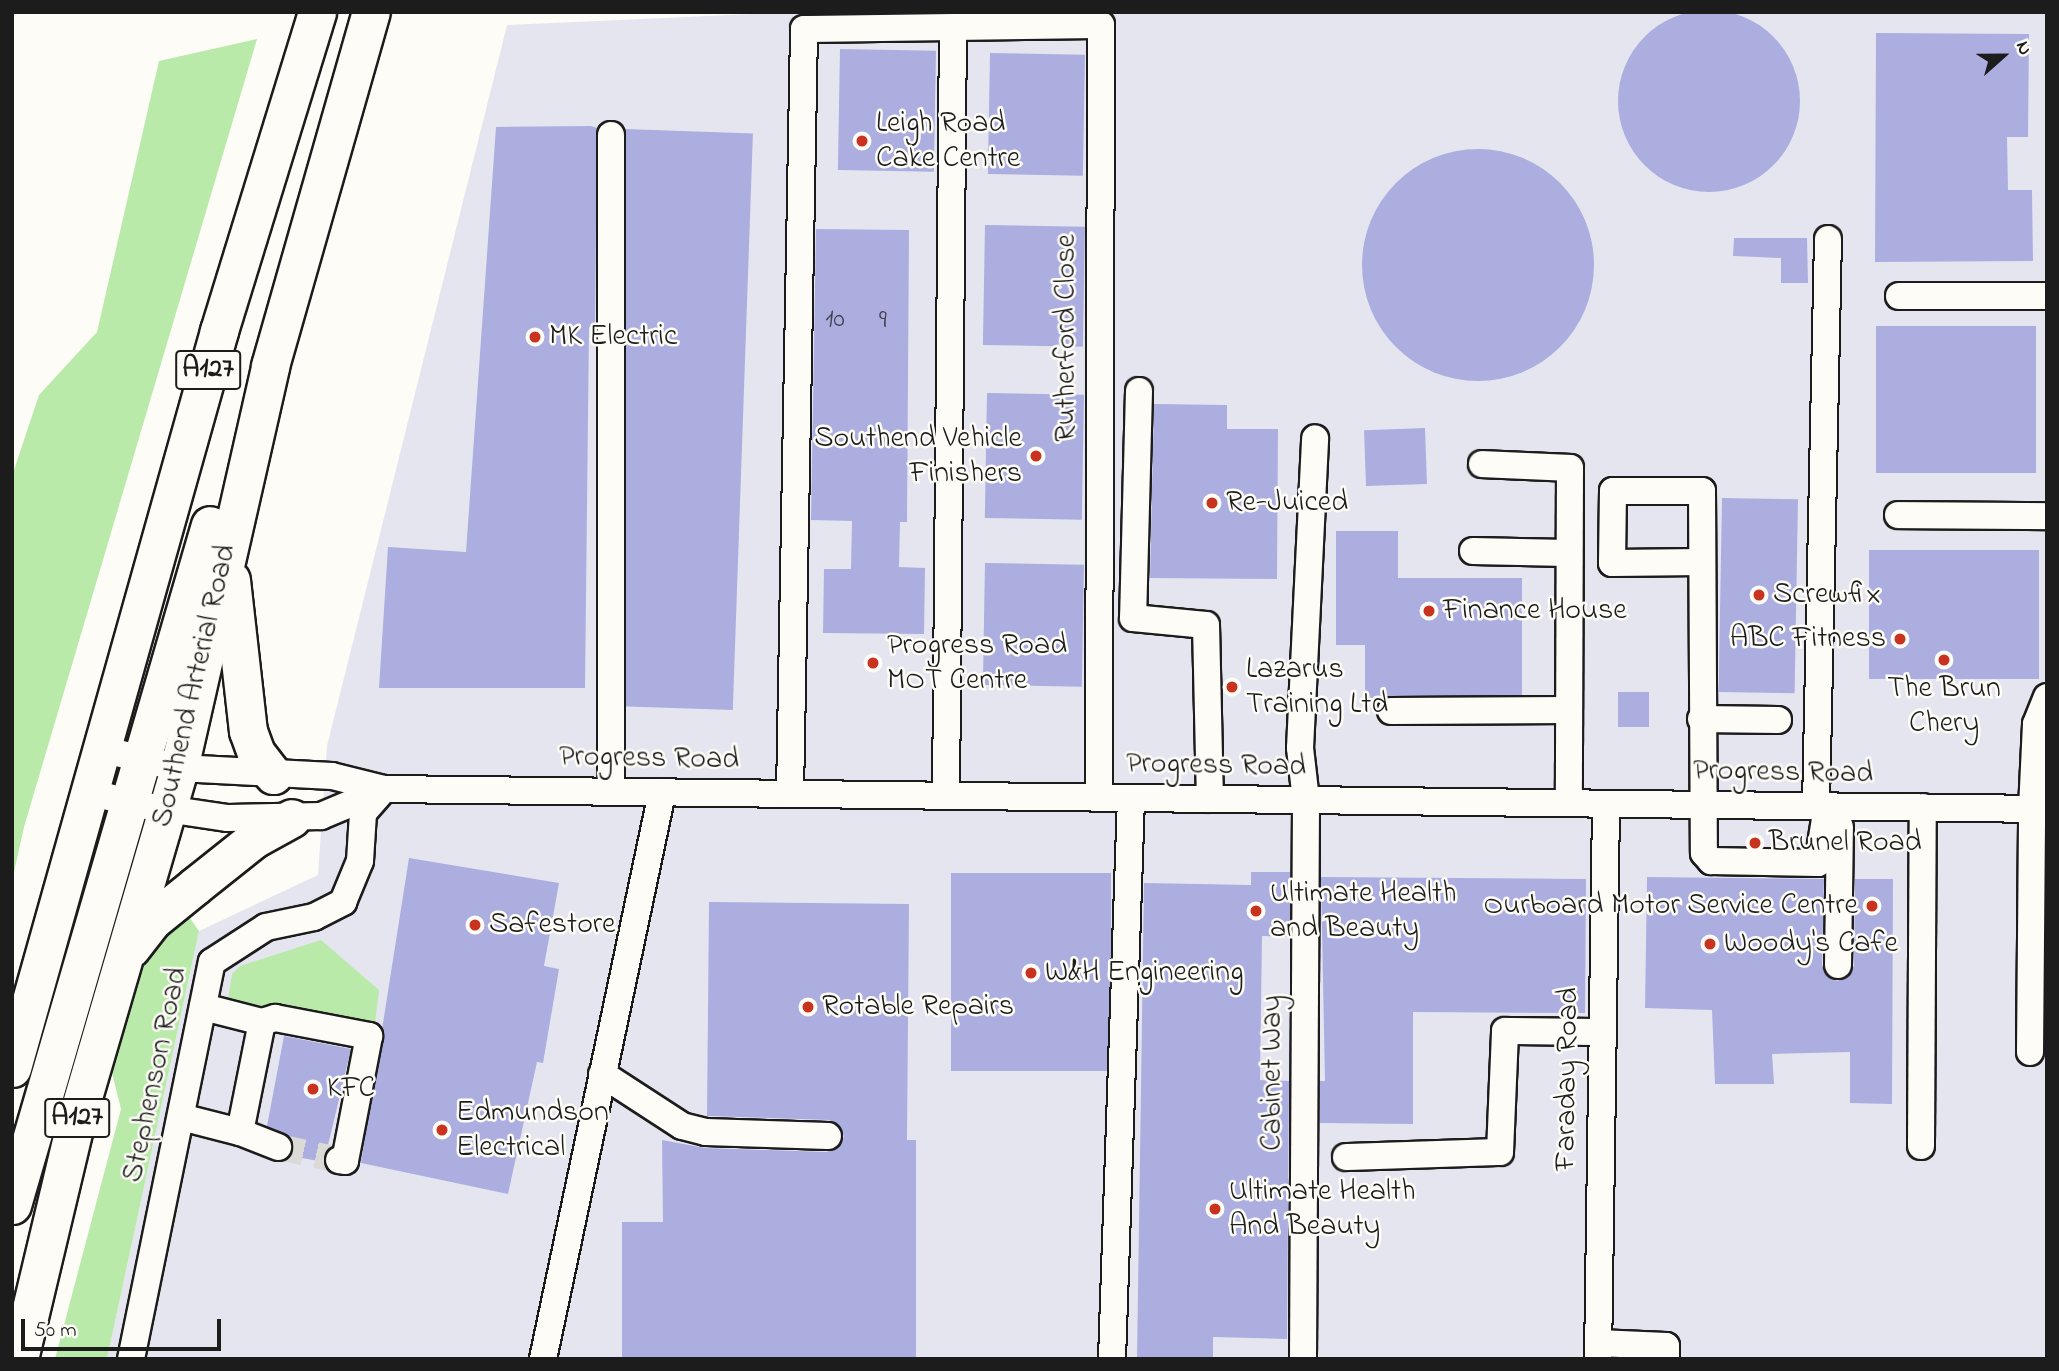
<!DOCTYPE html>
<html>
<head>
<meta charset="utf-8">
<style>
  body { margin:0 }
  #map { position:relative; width:2059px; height:1371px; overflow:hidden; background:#fdfcf7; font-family:"Indie Flower",sans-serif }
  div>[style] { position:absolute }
  .built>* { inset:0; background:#e5e5f0 }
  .green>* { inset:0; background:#b9eaaa }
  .building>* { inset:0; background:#acaee0; transform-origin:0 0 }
  .round { border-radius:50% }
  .minor-tunnel>* { height:26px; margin-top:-13px; transform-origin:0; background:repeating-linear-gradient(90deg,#dbdad6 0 26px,transparent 0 39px) }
  .roads { filter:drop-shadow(2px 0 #1c1c1c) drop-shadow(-2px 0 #1c1c1c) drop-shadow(0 2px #1c1c1c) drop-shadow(0 -2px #1c1c1c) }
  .minor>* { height:26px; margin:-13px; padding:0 13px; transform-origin:13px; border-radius:13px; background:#fdfcf7 }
  .highway>* { height:37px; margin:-18.5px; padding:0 18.5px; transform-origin:18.5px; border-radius:18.5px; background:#fdfcf7 }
  .dots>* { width:19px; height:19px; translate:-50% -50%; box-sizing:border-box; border:4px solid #fdfcf7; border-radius:50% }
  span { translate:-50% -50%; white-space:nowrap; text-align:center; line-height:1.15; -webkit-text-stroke:5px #fdfcf7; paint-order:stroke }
  .number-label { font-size:26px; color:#40404d }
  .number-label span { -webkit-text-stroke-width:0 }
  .shield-label span { padding:2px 5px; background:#fdfcf7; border:2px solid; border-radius:5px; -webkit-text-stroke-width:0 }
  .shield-label { font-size:28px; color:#1c1c1c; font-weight:700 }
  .poi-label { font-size:30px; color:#1c1c1c }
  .left { translate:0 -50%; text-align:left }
  .right { translate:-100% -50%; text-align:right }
  .street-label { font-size:30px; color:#1c1c1c }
  .frame { position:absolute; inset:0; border:14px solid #1c1c1c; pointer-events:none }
  .north { position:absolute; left:1968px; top:21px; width:70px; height:70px; -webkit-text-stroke:5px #fdfcf7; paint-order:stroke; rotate:69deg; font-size:19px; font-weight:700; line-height:28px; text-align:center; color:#1c1c1c }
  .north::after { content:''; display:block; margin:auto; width:24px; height:32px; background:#1c1c1c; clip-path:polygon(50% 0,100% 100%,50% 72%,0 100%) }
  .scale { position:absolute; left:21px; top:1319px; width:200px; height:32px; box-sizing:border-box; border:4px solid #1c1c1c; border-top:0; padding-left:9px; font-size:21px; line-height:24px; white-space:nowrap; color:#1c1c1c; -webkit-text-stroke:5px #fdfcf7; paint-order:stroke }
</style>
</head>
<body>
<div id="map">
  <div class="built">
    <div style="clip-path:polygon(800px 12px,2047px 12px,2047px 1359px,107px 1359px,199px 931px,318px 875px,327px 746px,507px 25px)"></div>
  </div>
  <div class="green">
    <div style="clip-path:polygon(257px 39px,24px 827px,12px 881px,12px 476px,39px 395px,97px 332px,159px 61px)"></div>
    <div style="clip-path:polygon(187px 914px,199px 931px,107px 1359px,55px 1359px,121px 1109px,110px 1065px,133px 968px)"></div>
    <div style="clip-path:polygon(321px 940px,379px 990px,374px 1032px,228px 1000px,232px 974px,240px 966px)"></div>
  </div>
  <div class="building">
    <div class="round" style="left:1618px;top:10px;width:182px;height:182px"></div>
    <div style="clip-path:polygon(1876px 33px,2029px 34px,2028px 137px,2007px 137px,2008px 190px,2032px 190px,2033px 261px,1875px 262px)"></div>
    <div style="left:840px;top:49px;width:96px;height:121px;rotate:1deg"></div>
    <div style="left:990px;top:53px;width:95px;height:121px;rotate:1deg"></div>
    <div style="clip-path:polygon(591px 126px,597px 128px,595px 327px,589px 327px,585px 688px,379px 688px,388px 547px,466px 552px,496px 127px)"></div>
    <div style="left:625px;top:129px;width:128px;height:577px;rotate:2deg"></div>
    <div class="round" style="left:1362px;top:149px;width:232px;height:232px"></div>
    <div style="left:985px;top:225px;width:100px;height:120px;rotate:1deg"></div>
    <div style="clip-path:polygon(816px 229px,909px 230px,907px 522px,900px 522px,899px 567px,925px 568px,924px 634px,823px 633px,824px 569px,851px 569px,852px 521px,811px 520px)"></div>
    <div style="clip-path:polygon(1734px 238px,1807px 238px,1808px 283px,1781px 283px,1781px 258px,1733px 256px)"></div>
    <div style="left:1876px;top:326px;width:160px;height:147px"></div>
    <div style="left:987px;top:393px;width:97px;height:125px;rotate:1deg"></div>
    <div style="clip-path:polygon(1154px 404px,1227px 405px,1227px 429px,1278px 429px,1277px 579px,1150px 578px)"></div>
    <div style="left:1425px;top:428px;width:56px;height:61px;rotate:88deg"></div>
    <div style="left:1722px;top:498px;width:76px;height:194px;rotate:1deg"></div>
    <div style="clip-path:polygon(1336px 531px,1398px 531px,1398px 578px,1522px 578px,1522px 695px,1365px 700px,1365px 645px,1336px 645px)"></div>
    <div style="left:1869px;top:550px;width:170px;height:129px"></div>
    <div style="left:985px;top:563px;width:99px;height:122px;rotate:1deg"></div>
    <div style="left:1618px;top:692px;width:31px;height:35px"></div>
    <div style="clip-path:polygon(409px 858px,559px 883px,544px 966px,559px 969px,543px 1063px,537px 1062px,508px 1194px,361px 1163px)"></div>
    <div style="clip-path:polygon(1251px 872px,1290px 872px,1290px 937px,1262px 936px,1260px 1080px,1289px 1081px,1287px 1339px,1213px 1337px,1213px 1359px,1137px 1359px,1144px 883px,1251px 885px)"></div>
    <div style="left:951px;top:873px;width:160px;height:198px"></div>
    <div style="clip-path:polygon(1321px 877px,1586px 879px,1585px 1013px,1413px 1012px,1413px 1124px,1320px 1123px,1320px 1081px,1325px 1081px)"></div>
    <div style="clip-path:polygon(1647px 877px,1824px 879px,1822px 965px,1829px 978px,1838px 981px,1854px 966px,1855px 879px,1893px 879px,1892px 1104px,1850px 1103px,1850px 1052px,1772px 1054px,1774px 1084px,1715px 1084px,1712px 1010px,1645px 1008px)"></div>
    <div style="clip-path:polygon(709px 902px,909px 904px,907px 1140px,916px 1140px,916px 1359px,622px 1359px,622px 1222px,663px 1222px,662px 1140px,705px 1148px,827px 1152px,844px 1137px,841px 1128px,829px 1120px,707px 1116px)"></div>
    <div style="clip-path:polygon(284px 1036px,351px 1049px,324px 1162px,291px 1156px,291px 1138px,267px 1126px)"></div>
  </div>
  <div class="minor-tunnel">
    <div style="left:278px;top:1147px;width:62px;rotate:12deg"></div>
  </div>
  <div class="roads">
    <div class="minor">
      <div style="left:611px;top:135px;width:657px;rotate:90deg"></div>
      <div style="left:1899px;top:296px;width:148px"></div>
      <div style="left:1139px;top:391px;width:227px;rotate:91.5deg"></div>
      <div style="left:1133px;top:618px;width:73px;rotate:5.5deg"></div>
      <div style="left:1206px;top:625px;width:174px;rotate:88.7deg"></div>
      <div style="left:1482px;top:464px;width:88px;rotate:2.6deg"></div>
      <div style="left:1570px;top:468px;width:335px;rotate:90.2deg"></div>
      <div style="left:1898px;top:515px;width:149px;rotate:0.4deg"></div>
      <div style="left:1473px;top:551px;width:94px;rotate:1.2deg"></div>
      <div style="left:1701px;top:562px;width:89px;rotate:179.4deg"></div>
      <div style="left:1612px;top:563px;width:72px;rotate:-89.2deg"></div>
      <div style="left:1613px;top:491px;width:89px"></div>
      <div style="left:1702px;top:491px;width:362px;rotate:89.7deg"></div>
      <div style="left:1704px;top:853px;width:11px;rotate:49deg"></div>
      <div style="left:1711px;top:861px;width:107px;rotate:1.1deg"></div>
      <div style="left:1818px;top:863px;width:58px;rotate:-81deg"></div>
      <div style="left:1391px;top:711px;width:178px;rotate:-0.3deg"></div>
      <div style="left:1701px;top:719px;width:77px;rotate:0.7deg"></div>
      <div style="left:101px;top:749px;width:80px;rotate:13.7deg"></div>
      <div style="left:179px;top:768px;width:153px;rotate:3deg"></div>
      <div style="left:332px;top:776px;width:54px;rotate:14deg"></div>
      <div style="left:384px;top:789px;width:1663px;rotate:0.69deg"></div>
      <div style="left:88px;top:791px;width:47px;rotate:16.1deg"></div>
      <div style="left:133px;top:804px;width:96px;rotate:8.4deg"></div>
      <div style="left:228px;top:818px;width:93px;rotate:-1.2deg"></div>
      <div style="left:321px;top:816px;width:60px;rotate:-22.7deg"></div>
      <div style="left:790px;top:794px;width:765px;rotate:-88.95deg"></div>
      <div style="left:804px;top:29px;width:297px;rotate:-0.8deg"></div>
      <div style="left:1101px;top:25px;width:773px;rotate:90.15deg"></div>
      <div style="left:946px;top:796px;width:768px;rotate:-89.48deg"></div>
      <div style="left:1816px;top:806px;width:567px;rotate:-88.79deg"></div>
      <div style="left:1838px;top:965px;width:138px;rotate:-89.2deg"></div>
      <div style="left:262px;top:1022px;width:14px;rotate:-17deg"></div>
      <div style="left:275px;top:1018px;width:96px;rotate:10.8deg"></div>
      <div style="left:369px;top:1036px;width:127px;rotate:100.9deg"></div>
      <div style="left:345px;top:1161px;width:6px;rotate:-171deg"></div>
      <div style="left:2030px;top:1052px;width:243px;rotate:-89.5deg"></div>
      <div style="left:2032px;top:809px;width:85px;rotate:-87.3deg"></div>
      <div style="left:2036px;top:724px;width:29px;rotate:-68deg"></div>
      <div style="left:602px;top:1074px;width:95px;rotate:33deg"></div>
      <div style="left:682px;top:1126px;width:25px;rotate:14deg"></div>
      <div style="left:706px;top:1132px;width:122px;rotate:1.9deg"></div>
      <div style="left:181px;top:1117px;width:61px;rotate:14.3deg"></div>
      <div style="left:240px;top:1132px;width:112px;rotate:-78.7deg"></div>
      <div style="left:262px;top:1022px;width:61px;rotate:-165.7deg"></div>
      <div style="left:240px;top:1132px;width:41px;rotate:21.5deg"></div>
      <div style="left:1921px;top:1146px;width:339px;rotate:-89.7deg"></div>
      <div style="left:1346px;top:1157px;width:154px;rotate:-1.9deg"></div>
      <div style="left:1500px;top:1152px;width:121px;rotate:-87.6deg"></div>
      <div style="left:1505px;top:1031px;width:97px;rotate:0.6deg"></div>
      <div style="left:1598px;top:1343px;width:68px;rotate:2.5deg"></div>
      <div style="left:1666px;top:1346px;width:13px;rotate:90deg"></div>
      <div style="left:131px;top:1359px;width:405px;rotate:-78.5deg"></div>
      <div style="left:212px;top:962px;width:64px;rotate:-32.9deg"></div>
      <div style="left:266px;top:927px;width:49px;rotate:-11.8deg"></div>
      <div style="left:314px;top:917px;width:33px;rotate:-27deg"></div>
      <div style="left:343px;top:902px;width:44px;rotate:-67.5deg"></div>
      <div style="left:360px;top:861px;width:48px;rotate:-86.4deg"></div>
      <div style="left:363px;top:813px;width:32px;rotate:-49deg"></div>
      <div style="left:543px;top:1359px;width:578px;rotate:-78.13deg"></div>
      <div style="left:1112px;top:1359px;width:561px;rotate:-88.06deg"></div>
      <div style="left:1303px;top:1359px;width:559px;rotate:-89.69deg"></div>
      <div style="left:1306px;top:800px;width:52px;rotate:-96.6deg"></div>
      <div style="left:1300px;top:748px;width:310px;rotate:-87.2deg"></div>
      <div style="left:1598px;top:1359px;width:555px;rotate:-89.17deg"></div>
    </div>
    <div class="highway">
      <div style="left:231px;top:580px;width:152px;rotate:83.6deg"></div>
      <div style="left:248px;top:731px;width:23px;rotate:70deg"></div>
      <div style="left:256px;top:753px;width:28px;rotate:52deg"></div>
      <div style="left:131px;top:948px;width:36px;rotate:-52deg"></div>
      <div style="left:153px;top:920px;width:54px;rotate:-39deg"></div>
      <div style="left:195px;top:886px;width:75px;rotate:-38.5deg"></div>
      <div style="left:254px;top:839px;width:43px;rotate:-28.9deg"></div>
      <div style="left:12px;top:1068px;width:766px;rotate:-74.31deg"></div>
      <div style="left:219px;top:331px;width:334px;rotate:-72.9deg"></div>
      <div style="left:12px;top:1205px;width:708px;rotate:-73.77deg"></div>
      <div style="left:19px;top:1359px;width:237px;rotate:-76.6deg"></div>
      <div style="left:74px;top:1128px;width:375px;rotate:-73.7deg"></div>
      <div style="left:179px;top:768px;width:412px;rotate:-77.2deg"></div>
      <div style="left:270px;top:366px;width:368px;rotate:-74.1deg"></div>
    </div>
  </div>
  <div class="dots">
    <div style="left:862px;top:141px;background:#c8321e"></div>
    <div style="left:535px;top:337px;background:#c8321e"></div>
    <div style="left:1036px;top:456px;background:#c8321e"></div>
    <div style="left:1212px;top:503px;background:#c8321e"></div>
    <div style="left:1759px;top:595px;background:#c8321e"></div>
    <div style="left:1429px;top:611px;background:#c8321e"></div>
    <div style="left:1900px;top:639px;background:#c8321e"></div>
    <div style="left:1944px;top:660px;background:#c8321e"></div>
    <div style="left:873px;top:663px;background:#c8321e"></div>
    <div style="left:1232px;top:687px;background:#c8321e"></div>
    <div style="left:1755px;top:843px;background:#c8321e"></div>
    <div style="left:1872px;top:906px;background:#c8321e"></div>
    <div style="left:1256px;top:911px;background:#c8321e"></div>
    <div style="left:475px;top:925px;background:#c8321e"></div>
    <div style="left:1710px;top:944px;background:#c8321e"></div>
    <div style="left:1031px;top:973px;background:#c8321e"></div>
    <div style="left:808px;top:1007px;background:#c8321e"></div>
    <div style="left:313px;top:1089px;background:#c8321e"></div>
    <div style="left:442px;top:1130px;background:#c8321e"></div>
    <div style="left:1215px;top:1209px;background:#c8321e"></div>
  </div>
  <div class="number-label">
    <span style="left:835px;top:321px">10</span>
    <span style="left:883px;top:322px">9</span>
  </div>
  <div class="shield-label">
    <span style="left:208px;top:370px">A127</span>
    <span style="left:77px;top:1118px">A127</span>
  </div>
  <div class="poi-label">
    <span class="left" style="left:876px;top:141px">Leigh Road<br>Cake Centre</span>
    <span class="left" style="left:549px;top:337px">MK Electric</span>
    <span class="right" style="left:1022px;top:456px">Southend Vehicle<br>Finishers</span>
    <span class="left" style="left:1226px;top:503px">Re-Juiced</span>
    <span class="left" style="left:1773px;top:595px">Screwfix</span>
    <span class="left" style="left:1443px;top:611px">Finance House</span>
    <span class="right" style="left:1886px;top:639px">ABC Fitness</span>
    <span class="left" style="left:887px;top:663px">Progress Road<br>MOT Centre</span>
    <span class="left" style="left:1246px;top:687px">Lazarus<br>Training Ltd</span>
    <span style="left:1944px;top:706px">The Brun<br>Chery</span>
    <span class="left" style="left:1769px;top:843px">Brunel Road</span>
    <span class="left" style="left:1270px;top:911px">Ultimate Health<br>and Beauty</span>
    <span class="right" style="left:1858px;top:906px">Ourboard Motor Service Centre</span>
    <span class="left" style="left:489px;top:925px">Safestore</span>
    <span class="left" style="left:1724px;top:944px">Woody's Cafe</span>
    <span class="left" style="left:1045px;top:973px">W&amp;H Engineering</span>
    <span class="left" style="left:822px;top:1007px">Rotable Repairs</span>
    <span class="left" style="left:327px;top:1089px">KFC</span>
    <span class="left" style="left:456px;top:1130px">Edmundson<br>Electrical</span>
    <span class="left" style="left:1229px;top:1209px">Ultimate Health<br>And Beauty</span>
  </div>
  <div class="street-label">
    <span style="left:1067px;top:338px;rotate:-90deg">Rutherford Close</span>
    <span style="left:195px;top:686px;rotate:-77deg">Southend Arterial Road</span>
    <span style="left:649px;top:759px;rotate:1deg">Progress Road</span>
    <span style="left:1216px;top:766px;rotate:1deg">Progress Road</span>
    <span style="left:1783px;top:773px;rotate:1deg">Progress Road</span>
    <span style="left:1273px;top:1073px;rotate:-90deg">Cabinet Way</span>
    <span style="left:156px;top:1075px;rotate:-78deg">Stephenson Road</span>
    <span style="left:1568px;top:1079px;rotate:-89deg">Faraday Road</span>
  </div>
  <div class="frame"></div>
  <div class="north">N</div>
  <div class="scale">50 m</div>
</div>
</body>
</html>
